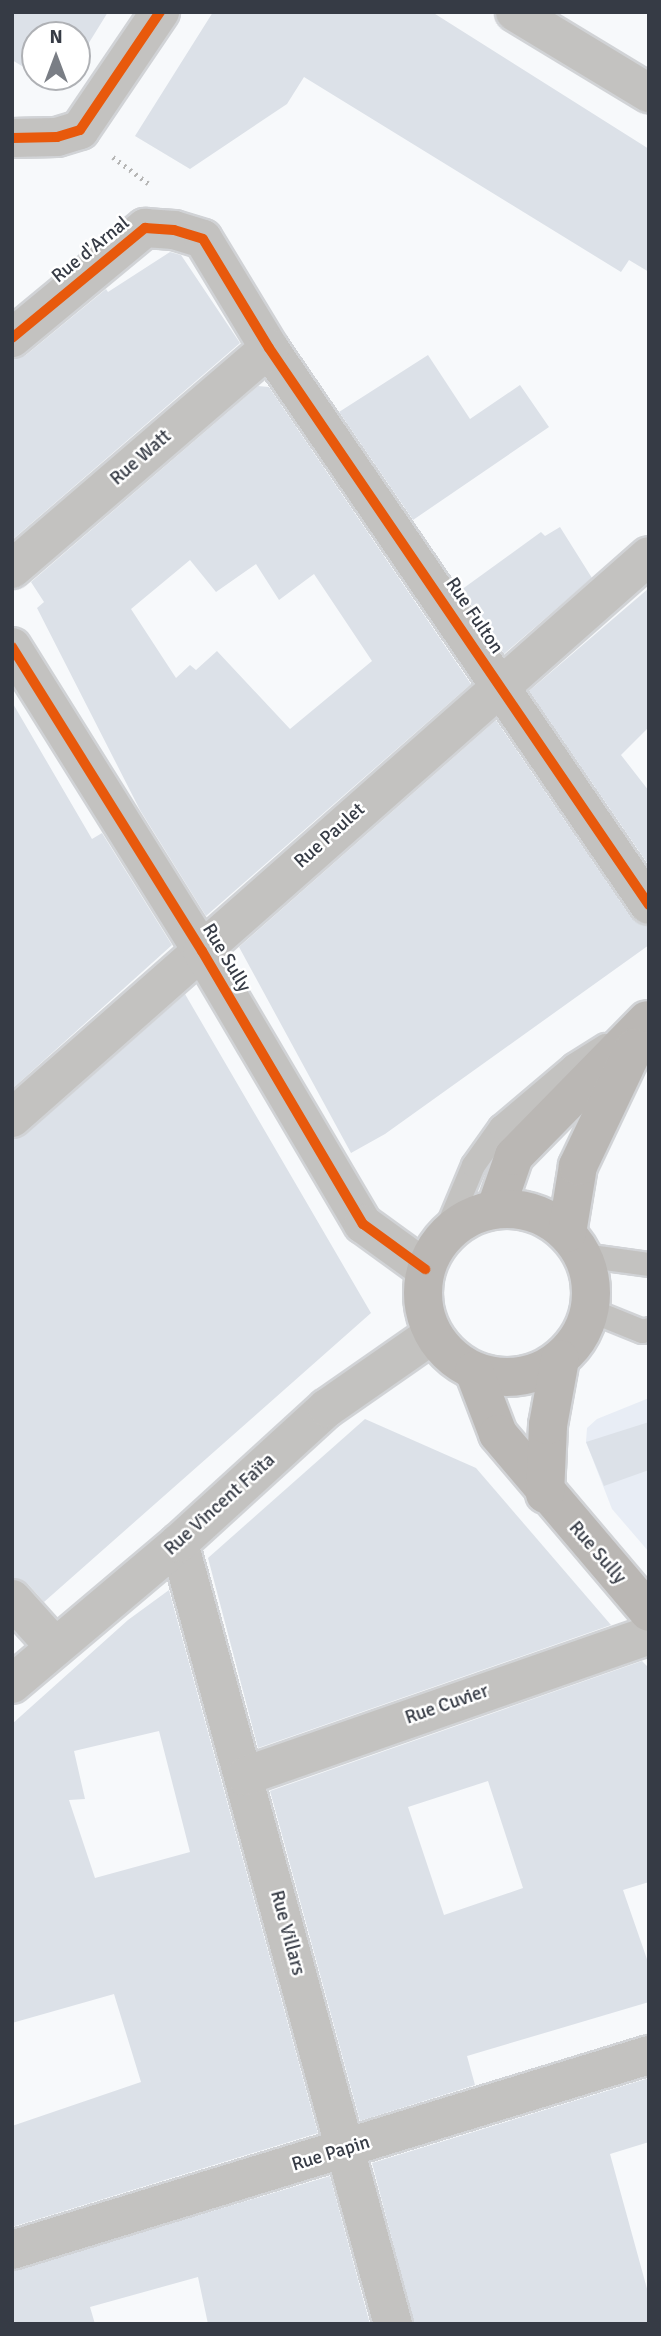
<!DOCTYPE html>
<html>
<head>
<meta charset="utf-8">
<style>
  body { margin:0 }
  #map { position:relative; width:661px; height:2336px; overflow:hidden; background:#f7f9fb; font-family:Signika,sans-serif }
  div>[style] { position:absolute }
  .built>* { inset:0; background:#e8edf5 }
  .building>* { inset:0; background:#dce1e8 }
  .path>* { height:4.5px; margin-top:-2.25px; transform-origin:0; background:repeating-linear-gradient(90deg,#b6b6b5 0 2px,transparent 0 7px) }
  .roads { filter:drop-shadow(2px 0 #d1d3d6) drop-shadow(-2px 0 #d1d3d6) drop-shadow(0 2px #d1d3d6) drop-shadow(0 -2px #d1d3d6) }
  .service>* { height:23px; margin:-11.5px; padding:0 11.5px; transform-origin:11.5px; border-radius:11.5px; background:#c3c2c0 }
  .minor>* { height:38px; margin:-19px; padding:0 19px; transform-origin:19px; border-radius:19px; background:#c3c2c0 }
  .tertiary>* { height:38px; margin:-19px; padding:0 19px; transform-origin:19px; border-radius:19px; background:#c3c2c0 }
  .secondary>* { height:38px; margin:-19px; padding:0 19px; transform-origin:19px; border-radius:19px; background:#bab7b4 }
  .secondary>.ring { margin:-19px; padding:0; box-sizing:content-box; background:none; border:38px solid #bab7b4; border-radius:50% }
  .cycleway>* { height:10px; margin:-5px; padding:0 5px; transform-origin:5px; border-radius:5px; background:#e8590c }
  span { translate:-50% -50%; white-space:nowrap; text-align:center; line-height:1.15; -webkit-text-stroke:5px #fff; paint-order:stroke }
  .street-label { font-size:19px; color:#363b45 }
  .frame { position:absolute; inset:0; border:14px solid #363b45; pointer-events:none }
  .north { position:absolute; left:21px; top:21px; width:70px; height:70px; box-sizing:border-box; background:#fff; border:2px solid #afb1b5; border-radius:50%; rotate:0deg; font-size:19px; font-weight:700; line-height:28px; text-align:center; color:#363b45 }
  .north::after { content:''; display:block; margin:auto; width:24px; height:32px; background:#7a7e85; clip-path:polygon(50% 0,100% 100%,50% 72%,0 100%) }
</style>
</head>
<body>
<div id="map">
  <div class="built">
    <div style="clip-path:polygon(649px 1398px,649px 1552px,612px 1509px,586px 1442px,587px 1428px,597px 1419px)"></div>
  </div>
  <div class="building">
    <div style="clip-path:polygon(12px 12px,108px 12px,77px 62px,77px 35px,35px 35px,35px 74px,12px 60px)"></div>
    <div style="clip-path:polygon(213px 12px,432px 12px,649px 149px,649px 272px,629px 260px,621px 272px,304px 77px,287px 104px,190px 169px,135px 136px)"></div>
    <div style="clip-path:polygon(170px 252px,181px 255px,240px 343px,12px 540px,12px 359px,26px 355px,106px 289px,108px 292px)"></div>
    <div style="clip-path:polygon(428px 355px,470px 419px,520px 385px,549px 427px,413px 520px,339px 412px)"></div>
    <div style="clip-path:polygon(evenodd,258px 386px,269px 387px,471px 684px,206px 916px,140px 810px,37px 608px,44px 602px,31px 582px,258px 386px,190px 560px,216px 592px,256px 564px,279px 600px,314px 574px,372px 661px,290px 729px,217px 651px,196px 670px,190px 665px,176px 678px,131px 609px,190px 560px)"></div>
    <div style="clip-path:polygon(560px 527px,592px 578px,504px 654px,461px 590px,541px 532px,545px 536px)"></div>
    <div style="clip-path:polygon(649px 588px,649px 727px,621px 755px,649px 791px,649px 866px,529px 691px)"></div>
    <div style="clip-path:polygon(12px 702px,92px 839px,102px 833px,172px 945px,12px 1089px)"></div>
    <div style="clip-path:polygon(496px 720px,631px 917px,649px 927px,649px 945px,385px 1134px,351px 1153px,239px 947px)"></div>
    <div style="clip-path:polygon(185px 994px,371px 1313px,44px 1602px,28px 1584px,12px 1578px,12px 1139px,26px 1134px)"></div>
    <div style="clip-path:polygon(365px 1419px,476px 1468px,611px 1625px,258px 1748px,208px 1558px)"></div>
    <div style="clip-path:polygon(649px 1422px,649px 1470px,604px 1486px,586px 1442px)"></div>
    <div style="clip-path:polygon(evenodd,169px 1590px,318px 2133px,12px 2227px,12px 2126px,141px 2082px,114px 1994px,12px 2023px,12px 1724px,128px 1620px,169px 1590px,159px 1731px,190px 1852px,95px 1878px,69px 1800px,85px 1799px,74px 1751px,159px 1731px)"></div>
    <div style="clip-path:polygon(evenodd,642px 1661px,649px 1668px,649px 1882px,623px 1890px,649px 1965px,649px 2002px,467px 2056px,475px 2085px,360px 2121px,270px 1791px,642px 1661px,488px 1781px,523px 1888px,444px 1915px,408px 1807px,488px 1781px)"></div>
    <div style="clip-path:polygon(649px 2078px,649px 2142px,610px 2154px,649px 2296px,649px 2324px,414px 2324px,372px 2163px)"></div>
    <div style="clip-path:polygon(330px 2176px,370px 2324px,208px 2324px,198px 2277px,90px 2307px,95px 2324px,12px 2324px,12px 2271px)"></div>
  </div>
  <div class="path">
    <div style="left:113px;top:157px;width:44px;rotate:36.6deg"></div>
  </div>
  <div class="roads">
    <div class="service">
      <div style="left:442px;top:1239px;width:80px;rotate:-67.3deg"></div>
      <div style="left:473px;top:1165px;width:47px;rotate:-54.6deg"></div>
      <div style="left:500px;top:1127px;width:96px;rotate:-40.3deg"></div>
      <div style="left:573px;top:1065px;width:38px;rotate:-32deg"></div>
      <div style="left:583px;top:1255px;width:67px;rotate:7.8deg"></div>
      <div style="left:590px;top:1310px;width:56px;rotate:22deg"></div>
      <div style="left:642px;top:1331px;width:7px;rotate:-16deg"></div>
    </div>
    <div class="minor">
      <div style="left:515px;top:12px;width:157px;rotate:31.2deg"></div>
      <div style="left:12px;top:138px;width:45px;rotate:-1.3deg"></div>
      <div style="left:57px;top:137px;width:24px;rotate:-17deg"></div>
      <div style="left:80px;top:130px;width:143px;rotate:-55.9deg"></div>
      <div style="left:12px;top:338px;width:173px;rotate:-39.6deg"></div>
      <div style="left:145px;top:228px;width:29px;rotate:4deg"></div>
      <div style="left:174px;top:230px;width:30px;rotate:17deg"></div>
      <div style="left:203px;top:239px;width:127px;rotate:58.8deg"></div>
      <div style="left:269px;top:348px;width:674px;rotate:55.7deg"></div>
      <div style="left:12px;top:569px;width:339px;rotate:-40.7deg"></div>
      <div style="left:12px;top:1118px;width:849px;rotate:-41.42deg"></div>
      <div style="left:179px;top:1543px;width:810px;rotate:74.68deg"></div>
      <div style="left:12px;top:1599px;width:64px;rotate:48.1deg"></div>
      <div style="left:245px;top:1776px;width:428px;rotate:-19.2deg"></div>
      <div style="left:12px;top:2250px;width:666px;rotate:-17.02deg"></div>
    </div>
    <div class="tertiary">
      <div style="left:12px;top:647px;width:358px;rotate:58deg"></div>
      <div style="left:202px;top:951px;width:317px;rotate:59.5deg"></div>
      <div style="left:363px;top:1224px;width:77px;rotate:36deg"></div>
      <div style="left:12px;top:1684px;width:219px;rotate:-40.2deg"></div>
      <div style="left:179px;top:1543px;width:200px;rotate:-42.4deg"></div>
      <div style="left:327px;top:1408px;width:129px;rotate:-34.9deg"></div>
    </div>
    <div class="secondary">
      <div style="left:496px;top:1208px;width:55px;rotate:-70.9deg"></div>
      <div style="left:514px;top:1156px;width:190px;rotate:-45.6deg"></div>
      <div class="ring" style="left:423px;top:1209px;width:130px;height:130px"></div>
      <div style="left:567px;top:1233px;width:68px;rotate:-80.7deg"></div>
      <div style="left:578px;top:1166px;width:131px;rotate:-64.6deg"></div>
      <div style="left:474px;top:1371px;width:67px;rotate:69.1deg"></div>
      <div style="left:498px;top:1434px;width:233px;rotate:49.7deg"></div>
      <div style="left:545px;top:1494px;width:69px;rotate:-87.5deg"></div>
      <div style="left:548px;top:1425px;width:67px;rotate:-79.7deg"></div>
    </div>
  </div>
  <div class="cycleway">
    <div style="left:12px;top:138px;width:45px;rotate:-1.3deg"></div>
    <div style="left:57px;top:137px;width:24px;rotate:-17deg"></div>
    <div style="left:80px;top:130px;width:143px;rotate:-55.9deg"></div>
    <div style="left:12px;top:338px;width:173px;rotate:-39.6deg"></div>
    <div style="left:145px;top:228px;width:29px;rotate:4deg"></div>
    <div style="left:174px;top:230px;width:30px;rotate:17deg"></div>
    <div style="left:203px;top:239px;width:127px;rotate:58.8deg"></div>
    <div style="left:269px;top:348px;width:674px;rotate:55.7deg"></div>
    <div style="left:12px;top:647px;width:358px;rotate:58deg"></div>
    <div style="left:202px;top:951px;width:317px;rotate:59.5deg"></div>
    <div style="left:363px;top:1224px;width:77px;rotate:36deg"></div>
  </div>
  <div class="street-label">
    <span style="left:91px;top:250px;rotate:-39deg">Rue d'Arnal</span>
    <span style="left:141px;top:458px;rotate:-41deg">Rue Watt</span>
    <span style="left:474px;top:616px;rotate:56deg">Rue Fulton</span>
    <span style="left:330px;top:836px;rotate:-42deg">Rue Paulet</span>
    <span style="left:226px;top:958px;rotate:59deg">Rue Sully</span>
    <span style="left:220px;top:1505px;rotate:-42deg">Rue Vincent Faïta</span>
    <span style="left:597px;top:1553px;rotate:49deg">Rue Sully</span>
    <span style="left:447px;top:1705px;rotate:-19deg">Rue Cuvier</span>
    <span style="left:287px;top:1933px;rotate:75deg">Rue Villars</span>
    <span style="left:331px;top:2154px;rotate:-17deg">Rue Papin</span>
  </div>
  <div class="frame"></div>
  <div class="north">N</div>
</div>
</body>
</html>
